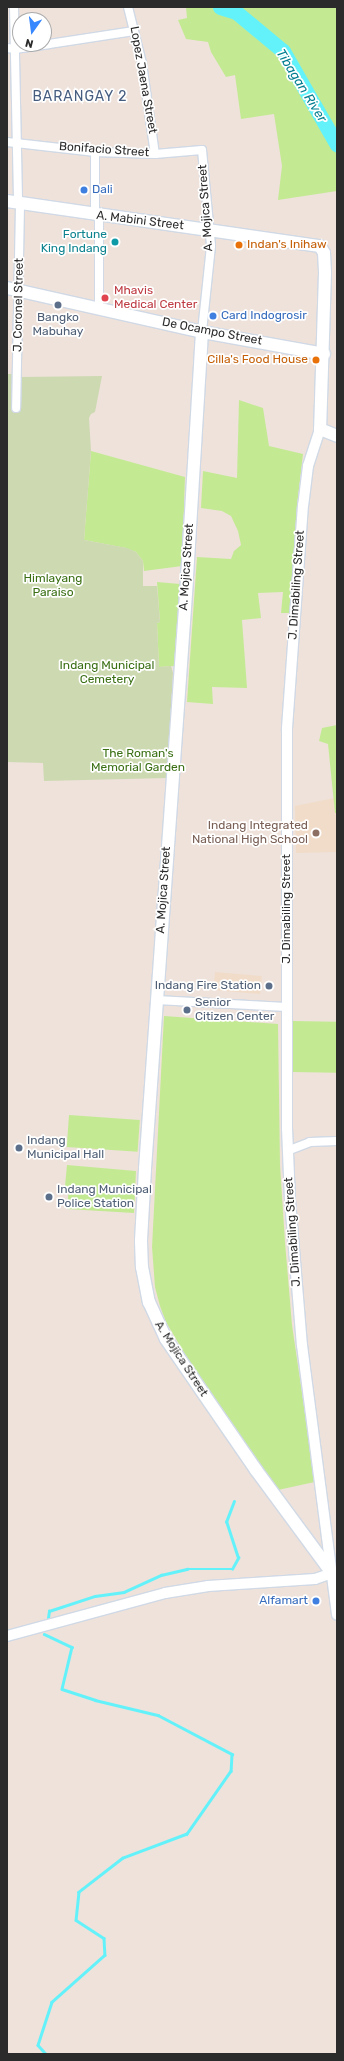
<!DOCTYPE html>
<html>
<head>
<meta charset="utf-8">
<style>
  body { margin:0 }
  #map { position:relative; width:344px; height:2061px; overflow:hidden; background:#eee2db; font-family:Rubik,sans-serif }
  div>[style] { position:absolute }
  .education>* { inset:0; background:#f1dcc9; transform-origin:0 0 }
  .green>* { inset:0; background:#c3ea93; transform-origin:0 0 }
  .cemetery>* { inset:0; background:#cdd9b1 }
  .stream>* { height:2.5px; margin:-1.25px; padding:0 1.25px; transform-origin:1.25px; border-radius:1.25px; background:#64f2fa }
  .river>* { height:15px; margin:-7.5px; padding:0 7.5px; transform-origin:7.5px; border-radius:7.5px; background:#64f2fa }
  .roads { filter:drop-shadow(1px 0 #d0d9e5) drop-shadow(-1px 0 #d0d9e5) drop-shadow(0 1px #d0d9e5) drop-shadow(0 -1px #d0d9e5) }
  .minor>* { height:8px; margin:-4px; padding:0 4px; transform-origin:4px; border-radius:4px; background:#fff }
  .tertiary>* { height:10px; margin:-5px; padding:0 5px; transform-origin:5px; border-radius:5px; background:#fff }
  .secondary>* { height:12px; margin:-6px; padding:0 6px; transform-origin:6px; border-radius:6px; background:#fff }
  .dots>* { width:11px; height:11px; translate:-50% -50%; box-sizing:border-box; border:2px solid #fff; border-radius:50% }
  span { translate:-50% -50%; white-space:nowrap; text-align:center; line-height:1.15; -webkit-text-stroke:3.5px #fff; paint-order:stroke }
  .street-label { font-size:12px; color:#2b2b2b }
  .shop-label { font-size:12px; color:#366cbe }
  .left { translate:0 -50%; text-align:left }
  .right { translate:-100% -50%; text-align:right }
  .culture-label { font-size:12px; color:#0d838f }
  .food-label { font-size:12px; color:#c56008 }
  .health-label { font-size:12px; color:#be3a42 }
  .service-label { font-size:12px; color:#4e5e75 }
  .park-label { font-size:12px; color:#3a6f13 }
  .education-label { font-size:12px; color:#785e54 }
  .water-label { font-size:13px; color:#037f91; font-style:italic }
  .quarter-label { font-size:14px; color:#465d80; letter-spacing:1px }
  .frame { position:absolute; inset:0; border:8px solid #2b2b2b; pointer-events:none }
  .north { position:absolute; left:12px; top:12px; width:40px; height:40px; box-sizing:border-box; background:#fff; border:1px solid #aaa; border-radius:50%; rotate:194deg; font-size:11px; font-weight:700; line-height:16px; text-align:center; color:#2b2b2b }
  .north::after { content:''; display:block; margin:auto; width:14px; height:18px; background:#3787ff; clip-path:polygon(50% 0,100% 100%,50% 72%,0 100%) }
</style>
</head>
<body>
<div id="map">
  <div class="education">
    <div style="clip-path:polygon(334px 798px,335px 813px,337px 813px,337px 852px,296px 853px,295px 806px)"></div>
    <div style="left:215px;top:972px;width:47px;height:18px;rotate:5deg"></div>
  </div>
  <div class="green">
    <div style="clip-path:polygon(186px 7px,337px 7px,337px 191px,278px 200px,282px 166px,274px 114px,241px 119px,235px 75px,226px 77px,211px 52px,208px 42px,186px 39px,178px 20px,187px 18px)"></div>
    <div style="clip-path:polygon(239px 400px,263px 408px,269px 446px,303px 454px,297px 505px,291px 613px,281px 613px,283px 592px,258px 593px,261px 618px,242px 620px,247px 688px,212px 687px,213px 704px,187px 702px,197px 557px,231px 559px,234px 551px,241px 545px,238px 531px,231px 516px,222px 511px,201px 508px,203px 471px,237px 478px)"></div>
    <div style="clip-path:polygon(91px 451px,185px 477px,182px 566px,144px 571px,143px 561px,136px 552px,126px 548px,84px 540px)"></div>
    <div style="clip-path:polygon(157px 582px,180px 584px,176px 666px,159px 667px,157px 623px,160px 622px)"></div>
    <div style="clip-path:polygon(337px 725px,337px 813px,335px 813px,328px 744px,319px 741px,322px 728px)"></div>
    <div style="clip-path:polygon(164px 1016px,278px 1024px,280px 1165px,285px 1242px,292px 1325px,303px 1400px,319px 1481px,278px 1490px,256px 1465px,186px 1356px,166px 1322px,160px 1306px,155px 1287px,152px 1247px)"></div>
    <div style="left:293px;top:1021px;width:44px;height:51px;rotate:1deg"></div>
    <div style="left:69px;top:1115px;width:71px;height:32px;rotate:4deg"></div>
    <div style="clip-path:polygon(67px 1165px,136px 1171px,134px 1213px,67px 1209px,69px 1187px,65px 1186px)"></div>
  </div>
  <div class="cemetery">
    <div style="clip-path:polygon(7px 374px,12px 374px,13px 408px,21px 407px,20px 377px,102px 376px,95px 412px,91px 414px,89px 418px,91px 451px,84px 540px,127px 548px,136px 552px,143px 561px,143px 586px,157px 586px,160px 622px,157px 623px,159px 667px,171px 666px,173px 673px,167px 778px,44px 781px,43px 763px,7px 762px)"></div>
  </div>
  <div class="stream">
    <div style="left:48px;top:1618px;width:7px;rotate:-82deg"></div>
    <div style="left:49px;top:1611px;width:48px;rotate:-18.1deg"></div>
    <div style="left:95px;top:1596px;width:29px;rotate:-8deg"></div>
    <div style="left:124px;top:1592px;width:41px;rotate:-24.7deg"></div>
    <div style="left:161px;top:1575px;width:27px;rotate:-13deg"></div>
    <div style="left:187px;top:1569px;width:45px"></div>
    <div style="left:232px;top:1569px;width:13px;rotate:-61deg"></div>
    <div style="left:238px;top:1558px;width:38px;rotate:-108deg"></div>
    <div style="left:226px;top:1522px;width:22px;rotate:-69deg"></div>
    <div style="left:44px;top:1634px;width:31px;rotate:25deg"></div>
    <div style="left:72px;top:1647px;width:43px;rotate:103.4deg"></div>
    <div style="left:62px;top:1689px;width:35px;rotate:18deg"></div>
    <div style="left:95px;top:1700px;width:65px;rotate:13.4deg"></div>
    <div style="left:158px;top:1715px;width:84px;rotate:27.8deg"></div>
    <div style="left:232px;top:1754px;width:17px;rotate:93deg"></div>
    <div style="left:231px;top:1771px;width:77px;rotate:124.9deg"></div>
    <div style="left:187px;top:1834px;width:68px;rotate:159.4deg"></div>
    <div style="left:123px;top:1858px;width:56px;rotate:142.3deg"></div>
    <div style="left:79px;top:1892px;width:28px;rotate:96deg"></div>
    <div style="left:76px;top:1920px;width:33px;rotate:33deg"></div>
    <div style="left:104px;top:1938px;width:17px;rotate:87deg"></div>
    <div style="left:105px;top:1955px;width:71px;rotate:138.4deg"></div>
    <div style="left:52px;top:2002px;width:45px;rotate:108deg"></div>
    <div style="left:38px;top:2045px;width:12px;rotate:48deg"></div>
  </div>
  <div class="river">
    <div style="left:220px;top:7px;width:17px;rotate:17deg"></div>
    <div style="left:236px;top:12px;width:61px;rotate:39.7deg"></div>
    <div style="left:283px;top:51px;width:108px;rotate:60.1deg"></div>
  </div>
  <div class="roads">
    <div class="minor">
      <div style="left:14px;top:7px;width:196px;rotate:88.8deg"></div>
      <div style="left:18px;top:203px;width:4px;rotate:56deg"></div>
      <div style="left:20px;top:206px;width:202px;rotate:91.1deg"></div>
      <div style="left:128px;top:7px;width:58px;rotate:76deg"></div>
      <div style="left:142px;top:63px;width:92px;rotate:81.9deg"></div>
      <div style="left:7px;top:48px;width:8px;rotate:7deg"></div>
      <div style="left:15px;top:49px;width:34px;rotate:-8deg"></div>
      <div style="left:49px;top:44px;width:86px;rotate:-8.7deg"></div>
      <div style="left:7px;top:142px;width:89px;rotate:6.5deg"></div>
      <div style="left:95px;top:152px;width:60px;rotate:1.9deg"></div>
      <div style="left:155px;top:154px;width:47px;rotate:-4.9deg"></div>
      <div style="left:202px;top:150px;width:96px;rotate:84.6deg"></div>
      <div style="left:211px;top:246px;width:86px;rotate:96deg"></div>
      <div style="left:95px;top:152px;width:60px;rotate:90deg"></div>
      <div style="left:95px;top:212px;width:9px;rotate:63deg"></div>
      <div style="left:99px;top:220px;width:87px;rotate:90deg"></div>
      <div style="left:156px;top:1000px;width:131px;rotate:3.1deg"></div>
      <div style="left:287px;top:1151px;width:25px;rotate:-21deg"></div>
      <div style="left:310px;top:1142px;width:27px;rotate:-2deg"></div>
    </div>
    <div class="tertiary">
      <div style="left:320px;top:429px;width:39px;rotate:108deg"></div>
      <div style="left:308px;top:466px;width:39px;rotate:97deg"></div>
      <div style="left:303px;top:505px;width:226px;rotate:94.1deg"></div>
      <div style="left:287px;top:730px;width:398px;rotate:90deg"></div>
      <div style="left:287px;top:1128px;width:72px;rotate:87.6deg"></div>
      <div style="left:290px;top:1200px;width:145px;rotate:85.3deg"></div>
      <div style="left:302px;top:1345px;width:272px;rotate:82.6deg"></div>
      <div style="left:7px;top:1636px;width:164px;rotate:-15.2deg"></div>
      <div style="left:165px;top:1593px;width:44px;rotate:-9.2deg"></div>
      <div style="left:208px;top:1586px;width:107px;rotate:-3.7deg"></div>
      <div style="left:315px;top:1579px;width:18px;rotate:-19deg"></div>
    </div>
    <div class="secondary">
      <div style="left:7px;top:201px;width:316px;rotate:8.2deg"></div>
      <div style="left:320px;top:246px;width:8px;rotate:60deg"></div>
      <div style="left:324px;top:253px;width:20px;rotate:87deg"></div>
      <div style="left:325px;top:273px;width:156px;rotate:91.8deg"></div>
      <div style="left:320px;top:429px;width:18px;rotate:22deg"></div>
      <div style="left:7px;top:288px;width:200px;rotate:12.7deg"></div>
      <div style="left:202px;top:332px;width:124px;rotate:10.2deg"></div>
      <div style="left:202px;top:332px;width:248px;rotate:93.5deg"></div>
      <div style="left:187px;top:580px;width:590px;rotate:94.08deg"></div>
      <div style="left:145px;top:1169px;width:72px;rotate:93.2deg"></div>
      <div style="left:141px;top:1241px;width:26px;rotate:88deg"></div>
      <div style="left:142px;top:1267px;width:36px;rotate:79deg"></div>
      <div style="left:149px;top:1302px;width:41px;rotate:65.3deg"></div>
      <div style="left:166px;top:1339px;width:159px;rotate:55.5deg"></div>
      <div style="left:256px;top:1470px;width:137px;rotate:53.6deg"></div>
    </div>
  </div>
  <div class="dots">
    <div style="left:84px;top:190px;background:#3f7fe0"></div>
    <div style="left:115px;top:242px;background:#0f9aa8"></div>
    <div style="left:239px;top:245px;background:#e8710a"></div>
    <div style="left:105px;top:298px;background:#e0444e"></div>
    <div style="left:58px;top:305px;background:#5c6f8a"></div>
    <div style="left:213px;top:316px;background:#3f7fe0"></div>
    <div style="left:316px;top:360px;background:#e8710a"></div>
    <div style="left:316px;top:833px;background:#8d6e63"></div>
    <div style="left:269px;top:986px;background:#5c6f8a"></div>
    <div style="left:187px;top:1010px;background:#5c6f8a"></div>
    <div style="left:19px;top:1148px;background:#5c6f8a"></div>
    <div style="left:49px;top:1197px;background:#5c6f8a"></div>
    <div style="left:316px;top:1601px;background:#3f7fe0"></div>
  </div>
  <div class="street-label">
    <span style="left:143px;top:80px;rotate:80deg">Lopez Jaena Street</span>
    <span style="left:104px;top:150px;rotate:4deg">Bonifacio Street</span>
    <span style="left:206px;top:208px;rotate:-94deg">A. Mojica Street</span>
    <span style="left:140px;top:221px;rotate:7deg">A. Mabini Street</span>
    <span style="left:19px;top:305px;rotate:-89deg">J. Coronel Street</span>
    <span style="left:212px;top:332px;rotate:11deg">De Ocampo Street</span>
    <span style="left:187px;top:567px;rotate:-86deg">A. Mojica Street</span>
    <span style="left:297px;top:585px;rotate:-86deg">J. Dimabiling Street</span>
    <span style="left:164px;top:890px;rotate:-86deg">A. Mojica Street</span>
    <span style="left:287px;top:909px;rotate:-90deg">J. Dimabiling Street</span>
    <span style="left:293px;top:1232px;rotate:-94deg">J. Dimabiling Street</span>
    <span style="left:181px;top:1359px;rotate:57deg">A. Mojica Street</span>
  </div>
  <div class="shop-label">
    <span class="left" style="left:92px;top:190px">Dali</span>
    <span class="left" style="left:221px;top:316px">Card Indogrosir</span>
    <span class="right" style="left:308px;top:1601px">Alfamart</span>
  </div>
  <div class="culture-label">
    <span class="right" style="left:107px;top:242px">Fortune<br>King Indang</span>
  </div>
  <div class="food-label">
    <span class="left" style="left:247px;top:245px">Indan's Inihaw</span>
    <span class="right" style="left:308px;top:360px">Cilla's Food House</span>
  </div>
  <div class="health-label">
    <span class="left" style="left:114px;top:298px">Mhavis<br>Medical Center</span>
  </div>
  <div class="service-label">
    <span style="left:58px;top:325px">Bangko<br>Mabuhay</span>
    <span class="right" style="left:261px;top:986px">Indang Fire Station</span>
    <span class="left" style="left:195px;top:1010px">Senior<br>Citizen Center</span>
    <span class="left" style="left:27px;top:1148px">Indang<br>Municipal Hall</span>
    <span class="left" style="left:57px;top:1197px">Indang Municipal<br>Police Station</span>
  </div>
  <div class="park-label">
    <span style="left:53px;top:586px">Himlayang<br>Paraiso</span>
    <span style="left:107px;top:673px">Indang Municipal<br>Cemetery</span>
    <span style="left:138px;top:761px">The Roman's<br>Memorial Garden</span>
  </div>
  <div class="education-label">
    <span class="right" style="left:308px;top:833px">Indang Integrated<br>National High School</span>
  </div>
  <div class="water-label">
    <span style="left:301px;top:86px;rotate:58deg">Tibagan River</span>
  </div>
  <div class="quarter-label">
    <span style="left:80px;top:97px">BARANGAY 2</span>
  </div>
  <div class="frame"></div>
  <div class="north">N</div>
</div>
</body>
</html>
